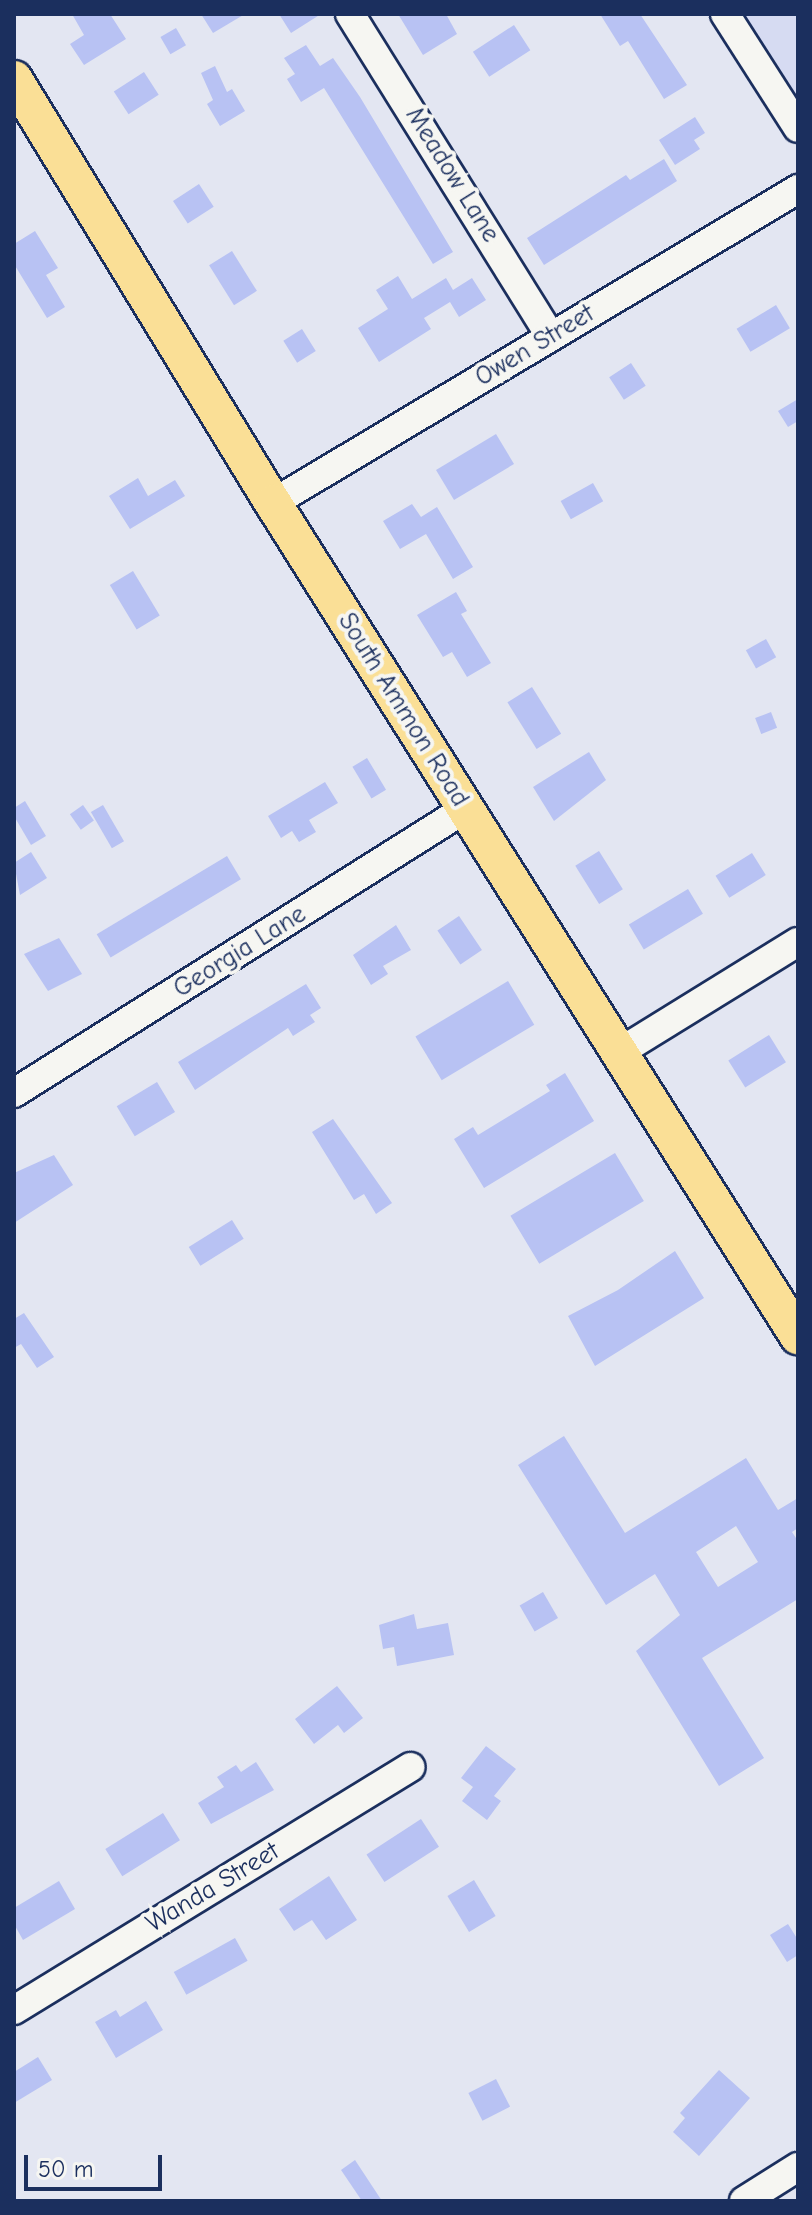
<!DOCTYPE html>
<html>
<head>
<meta charset="utf-8">
<style>
  body { margin:0 }
  #map { position:relative; width:812px; height:2215px; overflow:hidden; background:#e3e6f2; font-family:"Comic Neue",sans-serif }
  div>[style] { position:absolute }
  .built>* { inset:0; background:#d6dbf2 }
  .building>* { inset:0; background:#b8c2f3; transform-origin:0 0 }
  .roads { filter:drop-shadow(2px 0 #1b2f5e) drop-shadow(-2px 0 #1b2f5e) drop-shadow(0 2px #1b2f5e) drop-shadow(0 -2px #1b2f5e) }
  .minor>* { height:28px; margin:-14px; padding:0 14px; transform-origin:14px; border-radius:14px; background:#f6f6f2 }
  .major>* { height:36px; margin:-18px; padding:0 18px; transform-origin:18px; border-radius:18px; background:#fadf96 }
  span { translate:-50% -50%; white-space:nowrap; text-align:center; line-height:1.15; -webkit-text-stroke:8px #f6f6f2; paint-order:stroke }
  .street-label { font-size:26px; color:#1b2f5e }
  .frame { position:absolute; inset:0; border:16px solid #1b2f5e; pointer-events:none }
  .scale { position:absolute; left:24px; top:2155px; width:138px; height:36px; box-sizing:border-box; border:4px solid #1b2f5e; border-top:0; padding-left:10px; font-size:24px; line-height:28px; white-space:nowrap; color:#1b2f5e; -webkit-text-stroke:6px #f6f6f2; paint-order:stroke }
</style>
</head>
<body>
<div id="map">
  <div class="built">
    <div style="clip-path:polygon(725px 14px,798px 14px,798px 128px)"></div>
  </div>
  <div class="building">
    <div style="clip-path:polygon(72px 14px,110px 14px,126px 39px,84px 65px,70px 44px,84px 35px)"></div>
    <div style="clip-path:polygon(201px 14px,245px 14px,213px 33px)"></div>
    <div style="clip-path:polygon(279px 14px,321px 14px,291px 33px)"></div>
    <div style="clip-path:polygon(398px 14px,446px 14px,457px 34px,423px 55px)"></div>
    <div style="clip-path:polygon(600px 14px,640px 14px,687px 85px,664px 99px,628px 41px,620px 46px)"></div>
    <div style="left:514px;top:25px;width:30px;height:49px;rotate:57deg"></div>
    <div style="left:176px;top:28px;width:20px;height:18px;rotate:60deg"></div>
    <div style="clip-path:polygon(306px 45px,320px 66px,333px 58px,360px 97px,453px 252px,433px 264px,324px 88px,301px 102px,287px 79px,295px 74px,284px 58px)"></div>
    <div style="clip-path:polygon(215px 66px,227px 92px,232px 89px,245px 111px,220px 126px,207px 104px,213px 100px,201px 73px)"></div>
    <div style="left:144px;top:72px;width:27px;height:36px;rotate:57deg"></div>
    <div style="clip-path:polygon(695px 117px,705px 133px,694px 140px,700px 149px,675px 165px,659px 140px)"></div>
    <div style="clip-path:polygon(664px 159px,677px 181px,544px 265px,527px 238px,626px 175px,630px 180px)"></div>
    <div style="left:199px;top:184px;width:27px;height:31px;rotate:57deg"></div>
    <div style="clip-path:polygon(35px 231px,58px 268px,46px 275px,65px 307px,47px 318px,14px 264px,14px 244px)"></div>
    <div style="left:232px;top:251px;width:47px;height:27px;rotate:58deg"></div>
    <div style="clip-path:polygon(398px 276px,412px 299px,446px 278px,453px 290px,472px 278px,486px 300px,459px 317px,450px 302px,424px 318px,431px 329px,379px 362px,358px 328px,388px 309px,376px 290px)"></div>
    <div style="left:776px;top:305px;width:27px;height:46px;rotate:59deg"></div>
    <div style="left:302px;top:329px;width:26px;height:22px;rotate:58deg"></div>
    <div style="left:631px;top:363px;width:27px;height:26px;rotate:57deg"></div>
    <div style="clip-path:polygon(798px 399px,798px 421px,788px 427px,778px 411px)"></div>
    <div style="left:496px;top:434px;width:35px;height:70px;rotate:59deg"></div>
    <div style="clip-path:polygon(138px 478px,148px 496px,175px 480px,185px 496px,130px 529px,109px 496px)"></div>
    <div style="left:593px;top:483px;width:21px;height:37px;rotate:61deg"></div>
    <div style="clip-path:polygon(412px 504px,421px 517px,437px 507px,473px 567px,453px 579px,426px 534px,400px 549px,383px 521px)"></div>
    <div style="left:133px;top:571px;width:52px;height:27px;rotate:59deg"></div>
    <div style="clip-path:polygon(456px 592px,467px 611px,461px 614px,491px 663px,467px 677px,452px 652px,443px 657px,417px 615px)"></div>
    <div style="left:766px;top:639px;width:21px;height:23px;rotate:61deg"></div>
    <div style="left:532px;top:687px;width:55px;height:29px;rotate:58deg"></div>
    <div style="left:771px;top:712px;width:17px;height:17px;rotate:69deg"></div>
    <div style="clip-path:polygon(589px 752px,606px 780px,554px 821px,533px 787px)"></div>
    <div style="left:367px;top:758px;width:37px;height:17px;rotate:59deg"></div>
    <div style="clip-path:polygon(325px 782px,338px 803px,309px 820px,316px 832px,299px 842px,292px 831px,281px 838px,268px 816px)"></div>
    <div style="clip-path:polygon(25px 801px,46px 836px,31px 845px,14px 816px,14px 808px)"></div>
    <div style="left:83px;top:805px;width:19px;height:16px;rotate:55deg"></div>
    <div style="left:103px;top:805px;width:42px;height:14px;rotate:60deg"></div>
    <div style="left:599px;top:851px;width:45px;height:28px;rotate:58deg"></div>
    <div style="clip-path:polygon(31px 852px,47px 878px,20px 895px,14px 863px)"></div>
    <div style="left:752px;top:853px;width:26px;height:43px;rotate:58deg"></div>
    <div style="left:227px;top:856px;width:27px;height:152px;rotate:59deg"></div>
    <div style="left:688px;top:889px;width:29px;height:69px;rotate:59deg"></div>
    <div style="left:459px;top:916px;width:41px;height:26px;rotate:56deg"></div>
    <div style="clip-path:polygon(396px 925px,411px 950px,383px 966px,388px 974px,371px 985px,353px 955px)"></div>
    <div style="clip-path:polygon(59px 938px,82px 974px,48px 991px,24px 954px)"></div>
    <div style="left:508px;top:981px;width:51px;height:108px;rotate:59deg"></div>
    <div style="clip-path:polygon(306px 984px,321px 1008px,310px 1015px,315px 1022px,293px 1036px,288px 1028px,195px 1090px,178px 1062px)"></div>
    <div style="left:769px;top:1035px;width:32px;height:48px;rotate:58deg"></div>
    <div style="clip-path:polygon(565px 1073px,594px 1121px,484px 1188px,454px 1139px,473px 1127px,478px 1135px,550px 1091px,546px 1085px)"></div>
    <div style="left:157px;top:1082px;width:35px;height:47px;rotate:59deg"></div>
    <div style="clip-path:polygon(333px 1119px,392px 1203px,376px 1214px,364px 1194px,354px 1200px,312px 1132px)"></div>
    <div style="left:615px;top:1153px;width:56px;height:122px;rotate:59deg"></div>
    <div style="clip-path:polygon(54px 1155px,73px 1185px,14px 1223px,14px 1173px)"></div>
    <div style="left:232px;top:1220px;width:22px;height:51px;rotate:58deg"></div>
    <div style="clip-path:polygon(675px 1251px,704px 1298px,595px 1366px,568px 1316px,618px 1290px)"></div>
    <div style="clip-path:polygon(24px 1313px,54px 1357px,37px 1368px,21px 1344px,14px 1348px,14px 1319px)"></div>
    <div style="clip-path:polygon(evenodd,564px 1436px,625px 1533px,746px 1458px,778px 1510px,798px 1498px,798px 1528px,792px 1532px,798px 1541px,798px 1599px,702px 1658px,764px 1758px,719px 1786px,636px 1651px,680px 1615px,655px 1574px,606px 1605px,518px 1465px,564px 1436px,736px 1526px,758px 1562px,718px 1587px,696px 1552px,736px 1526px)"></div>
    <div style="left:543px;top:1592px;width:30px;height:27px;rotate:60deg"></div>
    <div style="clip-path:polygon(414px 1614px,417px 1629px,448px 1623px,454px 1655px,397px 1666px,394px 1647px,383px 1649px,379px 1625px)"></div>
    <div style="clip-path:polygon(337px 1686px,363px 1718px,344px 1733px,338px 1725px,314px 1744px,295px 1719px)"></div>
    <div style="clip-path:polygon(486px 1746px,516px 1769px,494px 1796px,501px 1801px,487px 1820px,462px 1801px,473px 1787px,461px 1778px)"></div>
    <div style="clip-path:polygon(256px 1762px,274px 1790px,211px 1824px,198px 1803px,224px 1787px,217px 1777px,236px 1765px,241px 1772px)"></div>
    <div style="left:163px;top:1813px;width:32px;height:68px;rotate:58deg"></div>
    <div style="left:421px;top:1819px;width:33px;height:65px;rotate:57deg"></div>
    <div style="clip-path:polygon(329px 1876px,357px 1920px,326px 1940px,312px 1920px,294px 1931px,279px 1909px)"></div>
    <div style="left:474px;top:1880px;width:42px;height:31px;rotate:59deg"></div>
    <div style="clip-path:polygon(59px 1881px,75px 1909px,23px 1940px,14px 1924px,14px 1908px)"></div>
    <div style="clip-path:polygon(788px 1924px,798px 1940px,798px 1955px,787px 1962px,770px 1935px)"></div>
    <div style="left:235px;top:1938px;width:26px;height:70px;rotate:61deg"></div>
    <div style="clip-path:polygon(146px 2001px,163px 2030px,116px 2058px,95px 2022px,116px 2010px,120px 2017px)"></div>
    <div style="clip-path:polygon(38px 2057px,52px 2080px,14px 2103px,14px 2072px)"></div>
    <div style="clip-path:polygon(719px 2070px,750px 2098px,699px 2156px,673px 2132px,685px 2118px,680px 2113px)"></div>
    <div style="left:496px;top:2079px;width:31px;height:31px;rotate:63deg"></div>
    <div style="clip-path:polygon(355px 2160px,382px 2201px,362px 2201px,341px 2170px)"></div>
  </div>
  <div class="roads">
    <div class="minor">
      <div style="left:350px;top:14px;width:380px;rotate:58.1deg"></div>
      <div style="left:725px;top:14px;width:135px;rotate:57.4deg"></div>
      <div style="left:273px;top:503px;width:612px;rotate:-30.88deg"></div>
      <div style="left:618px;top:1053px;width:211px;rotate:-31.7deg"></div>
      <div style="left:14px;top:1093px;width:533px;rotate:-32.2deg"></div>
      <div style="left:14px;top:2010px;width:465px;rotate:-31.5deg"></div>
      <div style="left:744px;top:2201px;width:64px;rotate:-32.2deg"></div>
    </div>
    <div class="major">
      <div style="left:14px;top:79px;width:497px;rotate:58.6deg"></div>
      <div style="left:273px;top:503px;width:985px;rotate:57.78deg"></div>
    </div>
  </div>
  <div class="street-label">
    <span style="left:452px;top:175px;rotate:58deg">Meadow Lane</span>
    <span style="left:535px;top:346px;rotate:-31deg">Owen Street</span>
    <span style="left:403px;top:710px;rotate:58deg">South Ammon Road</span>
    <span style="left:240px;top:952px;rotate:-32deg">Georgia Lane</span>
    <span style="left:213px;top:1888px;rotate:-31deg">Wanda Street</span>
  </div>
  <div class="frame"></div>
  <div class="scale">50 m</div>
</div>
</body>
</html>
